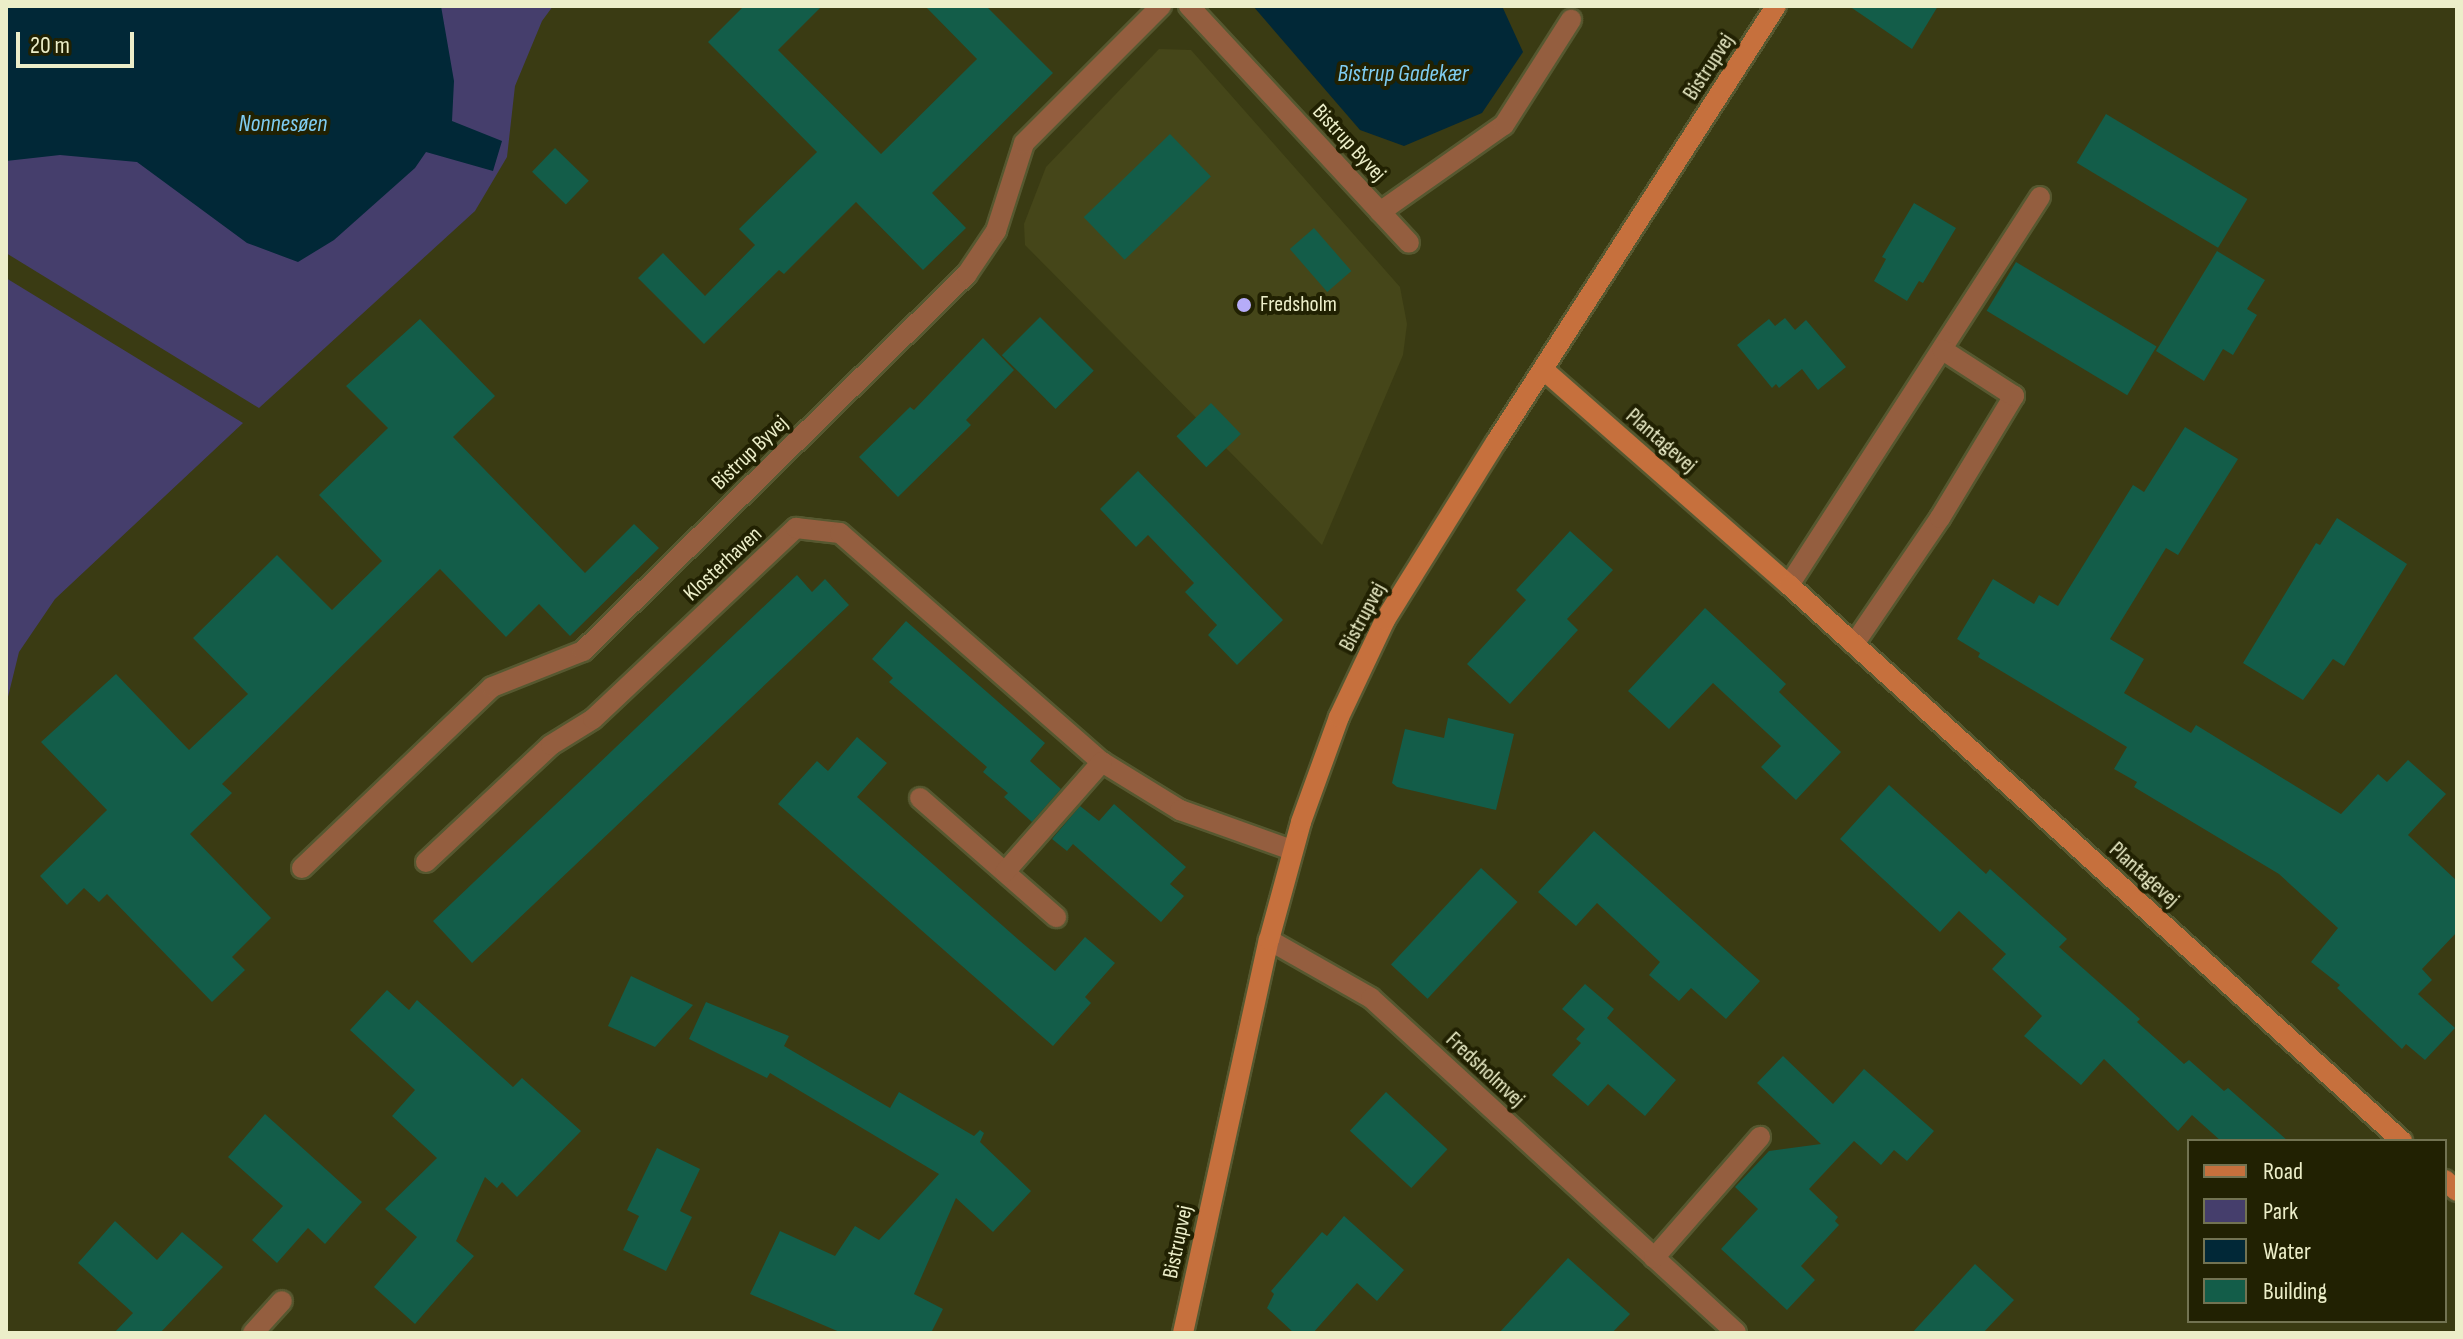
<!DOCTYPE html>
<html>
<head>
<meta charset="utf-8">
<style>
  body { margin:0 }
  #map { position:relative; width:2463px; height:1339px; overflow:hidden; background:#3a3b13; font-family:"Sofia Sans Condensed",sans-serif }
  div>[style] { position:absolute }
  .built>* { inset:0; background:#454619 }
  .green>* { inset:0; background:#453e6c }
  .water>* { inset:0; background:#012837 }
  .building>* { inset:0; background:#135d49; transform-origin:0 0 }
  .roads { filter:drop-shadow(2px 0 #565830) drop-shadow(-2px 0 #565830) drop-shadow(0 2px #565830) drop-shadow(0 -2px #565830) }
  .lane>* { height:20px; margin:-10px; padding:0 10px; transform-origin:10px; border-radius:10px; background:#945e3f }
  .street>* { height:20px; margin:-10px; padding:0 10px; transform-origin:10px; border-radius:10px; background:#945e3f }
  .secondary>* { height:20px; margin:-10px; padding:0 10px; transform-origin:10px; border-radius:10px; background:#c6703d }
  .dots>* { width:22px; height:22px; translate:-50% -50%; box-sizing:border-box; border:4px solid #212102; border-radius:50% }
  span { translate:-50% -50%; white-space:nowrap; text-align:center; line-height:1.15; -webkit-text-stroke:8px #212102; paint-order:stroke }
  .street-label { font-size:22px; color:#eceec9 }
  .poi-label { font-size:22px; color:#eceec9 }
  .left { translate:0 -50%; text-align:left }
  .water-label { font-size:24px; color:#7fcdf2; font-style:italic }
  .frame { position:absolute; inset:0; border:8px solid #eceec9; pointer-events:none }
  .legend { position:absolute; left:2187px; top:1139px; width:260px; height:184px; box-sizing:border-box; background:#212102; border:2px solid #727352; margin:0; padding:10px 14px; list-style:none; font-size:24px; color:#eceec9 }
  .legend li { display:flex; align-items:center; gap:16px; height:40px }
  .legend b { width:40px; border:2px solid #727352 }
  .scale { position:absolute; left:16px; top:32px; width:118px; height:36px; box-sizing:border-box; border:4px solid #eceec9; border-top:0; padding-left:10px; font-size:24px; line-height:28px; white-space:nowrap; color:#eceec9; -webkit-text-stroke:6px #212102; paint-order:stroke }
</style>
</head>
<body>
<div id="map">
  <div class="built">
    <div style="clip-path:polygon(1159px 49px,1191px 50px,1400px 287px,1407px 324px,1403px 355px,1322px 545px,1025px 245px,1024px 224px,1046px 167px)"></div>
  </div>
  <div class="green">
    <div style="clip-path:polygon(6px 6px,553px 6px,542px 21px,515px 86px,507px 157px,475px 211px,259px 408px,6px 253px)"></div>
    <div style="clip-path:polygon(6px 278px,243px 423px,55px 599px,19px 652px,6px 705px)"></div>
  </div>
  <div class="water">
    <div style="clip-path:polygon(6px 6px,441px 6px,454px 81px,452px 121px,502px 141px,493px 171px,426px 152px,415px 168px,334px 240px,298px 262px,247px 243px,137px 162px,60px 155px,6px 161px)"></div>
    <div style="clip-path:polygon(1253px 6px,1502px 6px,1523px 52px,1482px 113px,1404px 146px,1360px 130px)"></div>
  </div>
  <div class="building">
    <div style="clip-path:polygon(744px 6px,822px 6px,778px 50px,881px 154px,977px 59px,925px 6px,986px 6px,1053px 73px,932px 193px,966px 228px,923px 270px,856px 202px,784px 274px,779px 270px,704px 344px,638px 278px,663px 253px,705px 296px,755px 245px,739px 229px,817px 152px,708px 42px)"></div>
    <div style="clip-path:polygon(1849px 6px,1938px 6px,1912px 49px)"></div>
    <div style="left:2106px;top:114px;width:165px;height:57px;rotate:31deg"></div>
    <div style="left:1170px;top:134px;width:59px;height:120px;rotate:46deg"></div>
    <div style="left:555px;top:148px;width:47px;height:33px;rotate:44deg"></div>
    <div style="clip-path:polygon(1914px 203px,1956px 228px,1923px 283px,1919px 281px,1907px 301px,1874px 281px,1886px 259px,1882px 257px)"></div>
    <div style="left:1314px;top:228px;width:57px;height:32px;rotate:49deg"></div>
    <div style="clip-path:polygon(2217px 251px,2265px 280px,2247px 309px,2257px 315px,2233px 355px,2223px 349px,2204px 381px,2156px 351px)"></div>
    <div style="left:2016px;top:262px;width:164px;height:57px;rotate:31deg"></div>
    <div style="left:1040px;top:317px;width:76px;height:54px;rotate:45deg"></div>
    <div style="clip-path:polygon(1785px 318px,1795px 330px,1806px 320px,1846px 367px,1818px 390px,1802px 369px,1779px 388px,1776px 384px,1772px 388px,1737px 345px,1769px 319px,1775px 326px)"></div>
    <div style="clip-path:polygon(420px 319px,495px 396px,453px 437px,585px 573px,634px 524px,659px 548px,570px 636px,539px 604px,506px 637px,440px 569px,222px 784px,232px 793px,190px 834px,271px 918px,232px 957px,245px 970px,212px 1002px,107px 894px,99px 902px,84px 888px,67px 905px,40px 876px,107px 810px,41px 742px,116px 674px,189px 750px,248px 694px,193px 638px,277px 555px,332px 610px,382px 561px,319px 495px,388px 428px,346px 386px)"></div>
    <div style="clip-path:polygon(983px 338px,1014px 370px,966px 420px,971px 425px,898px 497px,859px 457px,910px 407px,914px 410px)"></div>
    <div style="left:1211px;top:403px;width:43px;height:48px;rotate:46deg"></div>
    <div style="clip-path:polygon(2185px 427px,2238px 459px,2178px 555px,2166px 548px,2110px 639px,2144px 659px,2124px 693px,2191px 733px,2196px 725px,2341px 814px,2378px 774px,2387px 782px,2408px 760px,2446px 794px,2408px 835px,2457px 881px,2457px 932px,2422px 969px,2432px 980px,2418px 994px,2455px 1028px,2425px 1060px,2406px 1044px,2402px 1049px,2337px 988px,2340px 985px,2311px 962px,2338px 928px,2279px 874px,2134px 787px,2137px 782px,2114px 769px,2127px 747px,1978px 657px,1980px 653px,1957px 639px,1993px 579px,2034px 604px,2039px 595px,2058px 606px,2133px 485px,2144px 492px)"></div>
    <div style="clip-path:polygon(1138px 471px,1283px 620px,1237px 665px,1208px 635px,1217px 625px,1185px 592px,1194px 583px,1148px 535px,1136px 547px,1100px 509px)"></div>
    <div style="clip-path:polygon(2337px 518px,2407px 564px,2344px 666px,2333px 659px,2303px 700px,2243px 663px,2316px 543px,2320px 545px)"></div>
    <div style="clip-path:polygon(1570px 531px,1613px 570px,1567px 619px,1578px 630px,1510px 704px,1467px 664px,1526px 600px,1516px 590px)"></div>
    <div style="clip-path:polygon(797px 575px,812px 592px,825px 579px,849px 605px,472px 963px,433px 921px)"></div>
    <div style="clip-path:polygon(1705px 608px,1786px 684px,1779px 692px,1841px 752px,1796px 800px,1761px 767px,1781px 746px,1713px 683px,1669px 729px,1628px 691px)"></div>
    <div style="clip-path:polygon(906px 621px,1045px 743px,1030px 761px,1061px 789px,1032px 822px,1004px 797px,1008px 793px,983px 772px,987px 767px,889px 682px,893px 678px,872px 659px)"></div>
    <div style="clip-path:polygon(1448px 718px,1514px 734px,1496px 810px,1397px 787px,1392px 783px,1405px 729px,1444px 738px)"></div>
    <div style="clip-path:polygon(857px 737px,887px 763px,857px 797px,1020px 941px,1055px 971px,1085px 937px,1115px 963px,1085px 997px,1091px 1003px,1053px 1046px,778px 804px,817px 761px,828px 771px)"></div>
    <div style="clip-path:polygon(1889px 785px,1986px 874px,1990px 869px,2067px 939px,2059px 947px,2140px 1019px,2137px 1022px,2184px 1064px,2189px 1060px,2224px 1091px,2228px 1088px,2288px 1141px,2221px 1141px,2192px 1115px,2178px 1131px,2104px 1059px,2081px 1085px,2024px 1036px,2042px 1016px,1992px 969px,2006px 954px,1959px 911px,1940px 932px,1840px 839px)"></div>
    <div style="clip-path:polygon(1114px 804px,1186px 867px,1170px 884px,1184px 896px,1161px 922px,1073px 844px,1067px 851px,1052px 839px,1080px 806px,1099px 821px)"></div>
    <div style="clip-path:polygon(1594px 831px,1760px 981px,1726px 1019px,1691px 988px,1679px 1001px,1649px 975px,1660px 962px,1597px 903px,1576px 926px,1538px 892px)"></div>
    <div style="left:1481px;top:868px;width:50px;height:132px;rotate:43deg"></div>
    <div style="clip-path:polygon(631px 976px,693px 1005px,655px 1047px,608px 1026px)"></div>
    <div style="clip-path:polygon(1585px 984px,1614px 1009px,1607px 1018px,1676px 1080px,1645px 1116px,1608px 1084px,1588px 1106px,1552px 1075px,1581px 1043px,1576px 1039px,1585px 1029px,1562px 1009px)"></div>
    <div style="clip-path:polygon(387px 990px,409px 1010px,417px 1000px,513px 1087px,522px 1078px,581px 1131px,517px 1197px,502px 1182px,497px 1188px,485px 1177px,456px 1241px,474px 1256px,415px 1324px,374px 1287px,417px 1237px,385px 1209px,437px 1158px,392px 1116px,415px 1090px,350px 1030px)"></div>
    <div style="clip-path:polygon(706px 1002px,789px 1036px,784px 1046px,890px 1108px,899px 1092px,974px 1136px,980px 1130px,984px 1133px,980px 1142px,1031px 1191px,993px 1232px,956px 1198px,914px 1294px,943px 1309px,931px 1333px,842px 1333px,750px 1294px,780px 1231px,835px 1256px,855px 1226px,879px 1240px,939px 1174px,770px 1073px,767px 1078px,689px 1039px)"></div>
    <div style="clip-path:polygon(1783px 1056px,1833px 1104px,1864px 1069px,1934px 1131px,1907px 1161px,1894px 1150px,1881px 1165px,1854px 1141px,1809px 1189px,1838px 1217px,1835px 1221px,1839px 1225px,1801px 1266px,1815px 1280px,1787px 1310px,1721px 1249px,1758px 1209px,1735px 1187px,1769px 1151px,1821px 1144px,1757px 1083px)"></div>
    <div style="left:1386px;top:1092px;width:84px;height:53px;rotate:43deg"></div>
    <div style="clip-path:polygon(265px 1114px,362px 1202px,325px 1244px,308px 1228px,277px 1263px,252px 1240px,283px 1206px,228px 1157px)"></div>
    <div style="clip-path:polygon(657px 1148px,700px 1169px,680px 1211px,692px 1217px,666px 1271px,623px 1250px,639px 1216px,627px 1210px)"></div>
    <div style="clip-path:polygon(1344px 1216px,1404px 1270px,1377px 1301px,1357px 1283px,1313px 1333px,1294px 1333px,1267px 1308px,1274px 1294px,1271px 1291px,1322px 1232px,1327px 1236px)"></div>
    <div style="clip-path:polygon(115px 1221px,157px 1260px,182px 1232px,223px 1267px,160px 1333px,114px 1333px,133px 1313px,78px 1263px)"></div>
    <div style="clip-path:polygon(1568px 1258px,1630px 1314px,1612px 1333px,1499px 1333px)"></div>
    <div style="clip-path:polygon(1975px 1264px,2014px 1300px,1983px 1333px,1912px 1333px)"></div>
  </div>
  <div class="roads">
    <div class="lane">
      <div style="left:1380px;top:212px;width:151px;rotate:-35.1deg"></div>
      <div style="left:1504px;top:125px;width:125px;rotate:-57.5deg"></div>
      <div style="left:1789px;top:585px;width:462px;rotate:-57.1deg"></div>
      <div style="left:1854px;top:644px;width:153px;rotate:-55.7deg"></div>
      <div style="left:1940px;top:518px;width:143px;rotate:-58.8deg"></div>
      <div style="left:2014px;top:396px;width:85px;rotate:-147.1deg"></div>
    </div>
    <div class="street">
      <div style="left:1189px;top:6px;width:323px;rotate:47.1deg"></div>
      <div style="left:920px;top:798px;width:181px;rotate:41.2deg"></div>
      <div style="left:426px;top:862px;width:171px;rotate:-43.1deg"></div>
      <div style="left:551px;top:745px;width:49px;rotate:-31.8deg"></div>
      <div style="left:593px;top:719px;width:279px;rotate:-43.3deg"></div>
      <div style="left:796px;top:528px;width:44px;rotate:6.5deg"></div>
      <div style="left:840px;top:533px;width:348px;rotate:41.2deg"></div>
      <div style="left:1102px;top:762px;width:92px;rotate:31.6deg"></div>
      <div style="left:1180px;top:810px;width:119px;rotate:19.7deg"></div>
      <div style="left:302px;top:868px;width:262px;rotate:-43.6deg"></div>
      <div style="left:492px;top:687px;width:98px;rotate:-21.6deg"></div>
      <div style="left:583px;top:651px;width:538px;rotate:-44.47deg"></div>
      <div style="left:967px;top:274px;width:52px;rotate:-56deg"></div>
      <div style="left:996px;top:231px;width:92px;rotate:-72.3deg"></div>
      <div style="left:1024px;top:143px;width:194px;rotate:-45deg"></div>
      <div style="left:1005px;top:872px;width:147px;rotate:-48.6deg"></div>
      <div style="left:1269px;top:940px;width:117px;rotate:29.6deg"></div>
      <div style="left:1371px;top:998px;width:495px;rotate:42.5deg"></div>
      <div style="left:1654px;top:1258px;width:161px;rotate:-48.8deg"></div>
      <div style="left:253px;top:1333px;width:43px;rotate:-47.8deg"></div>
    </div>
    <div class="secondary">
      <div style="left:1544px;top:370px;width:326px;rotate:41.3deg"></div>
      <div style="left:1789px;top:585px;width:828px;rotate:42.21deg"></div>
      <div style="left:2445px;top:1180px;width:16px;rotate:43deg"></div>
      <div style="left:1183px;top:1333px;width:402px;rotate:-77.7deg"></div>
      <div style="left:1269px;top:940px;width:122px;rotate:-74.8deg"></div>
      <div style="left:1301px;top:822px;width:112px;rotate:-70.1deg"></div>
      <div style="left:1339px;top:717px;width:107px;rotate:-64.6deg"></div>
      <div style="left:1385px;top:620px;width:210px;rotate:-58.1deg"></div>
      <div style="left:1496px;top:442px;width:518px;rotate:-57.29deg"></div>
    </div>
  </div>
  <div class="dots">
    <div style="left:1244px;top:305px;background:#b6acf8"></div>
  </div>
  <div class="street-label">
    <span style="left:1709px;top:67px;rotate:-57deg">Bistrupvej</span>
    <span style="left:1349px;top:143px;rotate:47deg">Bistrup Byvej</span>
    <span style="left:1661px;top:441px;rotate:41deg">Plantagevej</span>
    <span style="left:750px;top:453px;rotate:-44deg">Bistrup Byvej</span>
    <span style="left:723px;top:564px;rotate:-43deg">Klosterhaven</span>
    <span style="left:1363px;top:617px;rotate:-62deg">Bistrupvej</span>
    <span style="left:2144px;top:875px;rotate:42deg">Plantagevej</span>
    <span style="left:1485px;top:1070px;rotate:43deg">Fredsholmvej</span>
    <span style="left:1178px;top:1242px;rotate:-78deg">Bistrupvej</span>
  </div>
  <div class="poi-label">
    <span class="left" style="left:1260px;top:305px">Fredsholm</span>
  </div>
  <div class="water-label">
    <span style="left:1403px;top:74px">Bistrup Gadekær</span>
    <span style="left:283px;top:124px">Nonnesøen</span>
  </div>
  <div class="frame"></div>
  <ul class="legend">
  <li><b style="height:10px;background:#c6703d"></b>Road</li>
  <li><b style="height:22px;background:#453e6c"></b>Park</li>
  <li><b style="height:22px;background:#012837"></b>Water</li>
  <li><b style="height:22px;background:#135d49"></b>Building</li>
  </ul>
  <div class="scale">20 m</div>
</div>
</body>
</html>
